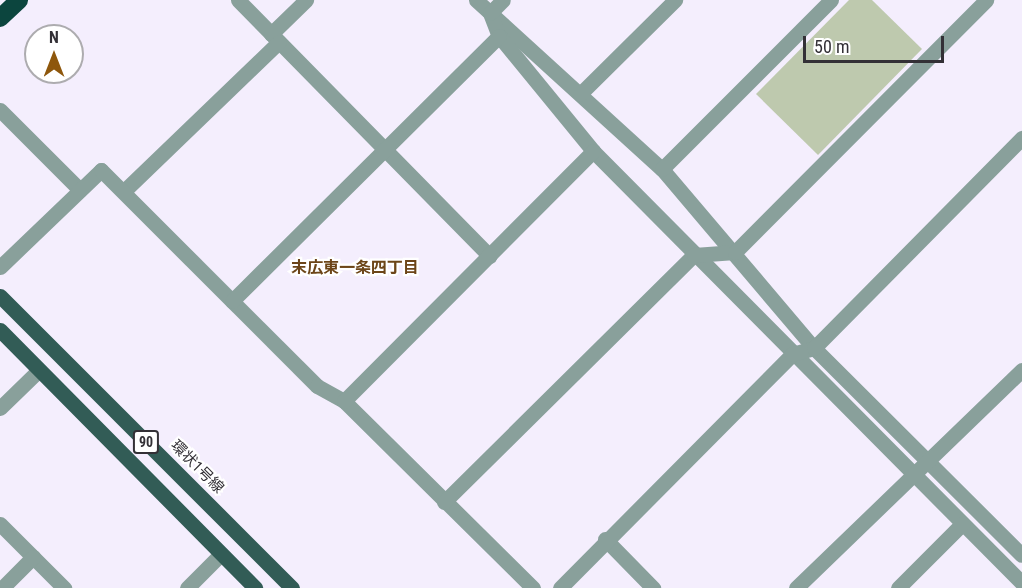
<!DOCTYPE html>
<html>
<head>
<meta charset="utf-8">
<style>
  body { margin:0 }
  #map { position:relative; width:1022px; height:588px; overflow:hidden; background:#f4eefd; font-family:"Roboto Condensed","Noto Sans JP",sans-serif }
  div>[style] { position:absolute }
  .green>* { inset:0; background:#bec9ae }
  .minor>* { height:15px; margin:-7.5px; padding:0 7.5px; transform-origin:7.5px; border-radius:7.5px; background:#89a09b }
  .major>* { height:15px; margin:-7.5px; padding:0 7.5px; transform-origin:7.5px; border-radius:7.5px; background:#325c56 }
  .highway>* { height:18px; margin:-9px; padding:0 9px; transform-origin:9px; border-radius:9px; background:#0c453e }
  span { translate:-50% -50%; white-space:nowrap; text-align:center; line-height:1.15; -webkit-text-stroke:4.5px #fff; paint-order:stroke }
  .shield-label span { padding:2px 4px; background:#fff; border:2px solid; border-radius:4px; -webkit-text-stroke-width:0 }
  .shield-label { font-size:14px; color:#333036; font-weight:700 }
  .street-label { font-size:15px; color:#333036 }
  .neighbourhood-label { font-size:16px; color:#6c4518; font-weight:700 }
  .north { position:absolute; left:24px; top:24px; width:60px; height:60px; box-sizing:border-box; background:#fff; border:2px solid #adacaf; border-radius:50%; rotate:0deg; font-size:16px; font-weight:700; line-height:24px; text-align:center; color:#333036 }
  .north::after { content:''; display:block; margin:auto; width:21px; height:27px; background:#8e570c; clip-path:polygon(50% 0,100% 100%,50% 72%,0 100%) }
  .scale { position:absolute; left:803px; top:36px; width:141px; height:27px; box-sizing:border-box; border:3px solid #333036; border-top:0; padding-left:8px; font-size:18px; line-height:21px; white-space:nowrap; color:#333036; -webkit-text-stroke:4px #fff; paint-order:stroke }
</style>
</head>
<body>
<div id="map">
  <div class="green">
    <div style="clip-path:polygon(849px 0,872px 0,922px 49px,818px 155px,756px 94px)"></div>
  </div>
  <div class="minor">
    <div style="left:238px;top:0;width:359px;rotate:45.5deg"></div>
    <div style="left:476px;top:0;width:251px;rotate:42.3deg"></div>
    <div style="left:662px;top:169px;width:235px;rotate:49.7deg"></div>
    <div style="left:814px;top:348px;width:293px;rotate:44.9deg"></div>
    <div style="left:490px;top:13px;width:25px;rotate:69deg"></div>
    <div style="left:499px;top:36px;width:149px;rotate:50.7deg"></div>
    <div style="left:593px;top:151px;width:609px;rotate:45.2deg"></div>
    <div style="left:490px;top:13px;width:18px;rotate:-45deg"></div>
    <div style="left:271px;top:34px;width:49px;rotate:-44.2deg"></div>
    <div style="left:580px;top:94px;width:134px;rotate:-44.7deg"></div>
    <div style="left:0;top:110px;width:113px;rotate:45deg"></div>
    <div style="left:662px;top:169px;width:239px;rotate:-45deg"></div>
    <div style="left:124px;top:191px;width:215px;rotate:-43.9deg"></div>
    <div style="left:0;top:267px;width:140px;rotate:-43.8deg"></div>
    <div style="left:101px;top:170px;width:305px;rotate:45deg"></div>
    <div style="left:317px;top:386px;width:31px;rotate:29deg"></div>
    <div style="left:344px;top:401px;width:266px;rotate:44.7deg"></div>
    <div style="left:232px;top:301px;width:376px;rotate:-44.8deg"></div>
    <div style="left:344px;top:401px;width:353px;rotate:-45.1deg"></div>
    <div style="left:0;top:408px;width:54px;rotate:-44.3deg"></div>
    <div style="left:444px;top:502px;width:351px;rotate:-44.7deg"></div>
    <div style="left:694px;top:255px;width:41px;rotate:-4.2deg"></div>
    <div style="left:735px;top:252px;width:356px;rotate:-45.1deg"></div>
    <div style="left:0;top:524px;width:91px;rotate:45deg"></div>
    <div style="left:605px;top:539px;width:69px;rotate:45.6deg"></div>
    <div style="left:2px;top:588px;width:44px;rotate:-45deg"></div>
    <div style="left:187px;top:588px;width:48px;rotate:-45deg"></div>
    <div style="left:560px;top:588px;width:330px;rotate:-45.2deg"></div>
    <div style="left:792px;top:354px;width:23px;rotate:-15deg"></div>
    <div style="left:814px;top:348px;width:296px;rotate:-45.3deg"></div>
    <div style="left:796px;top:588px;width:314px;rotate:-44deg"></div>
    <div style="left:898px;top:588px;width:91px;rotate:-45deg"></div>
  </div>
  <div class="major">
    <div style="left:0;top:296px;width:413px;rotate:45deg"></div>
    <div style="left:0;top:330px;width:363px;rotate:45.3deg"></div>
  </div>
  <div class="highway">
    <div style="left:0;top:18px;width:26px;rotate:-43deg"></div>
  </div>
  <div class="shield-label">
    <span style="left:146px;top:442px">90</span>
  </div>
  <div class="street-label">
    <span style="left:197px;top:467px;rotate:45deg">環状1号線</span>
  </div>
  <div class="neighbourhood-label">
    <span style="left:355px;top:268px">末広東一条四丁目</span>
  </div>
  <div class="north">N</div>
  <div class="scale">50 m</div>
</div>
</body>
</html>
